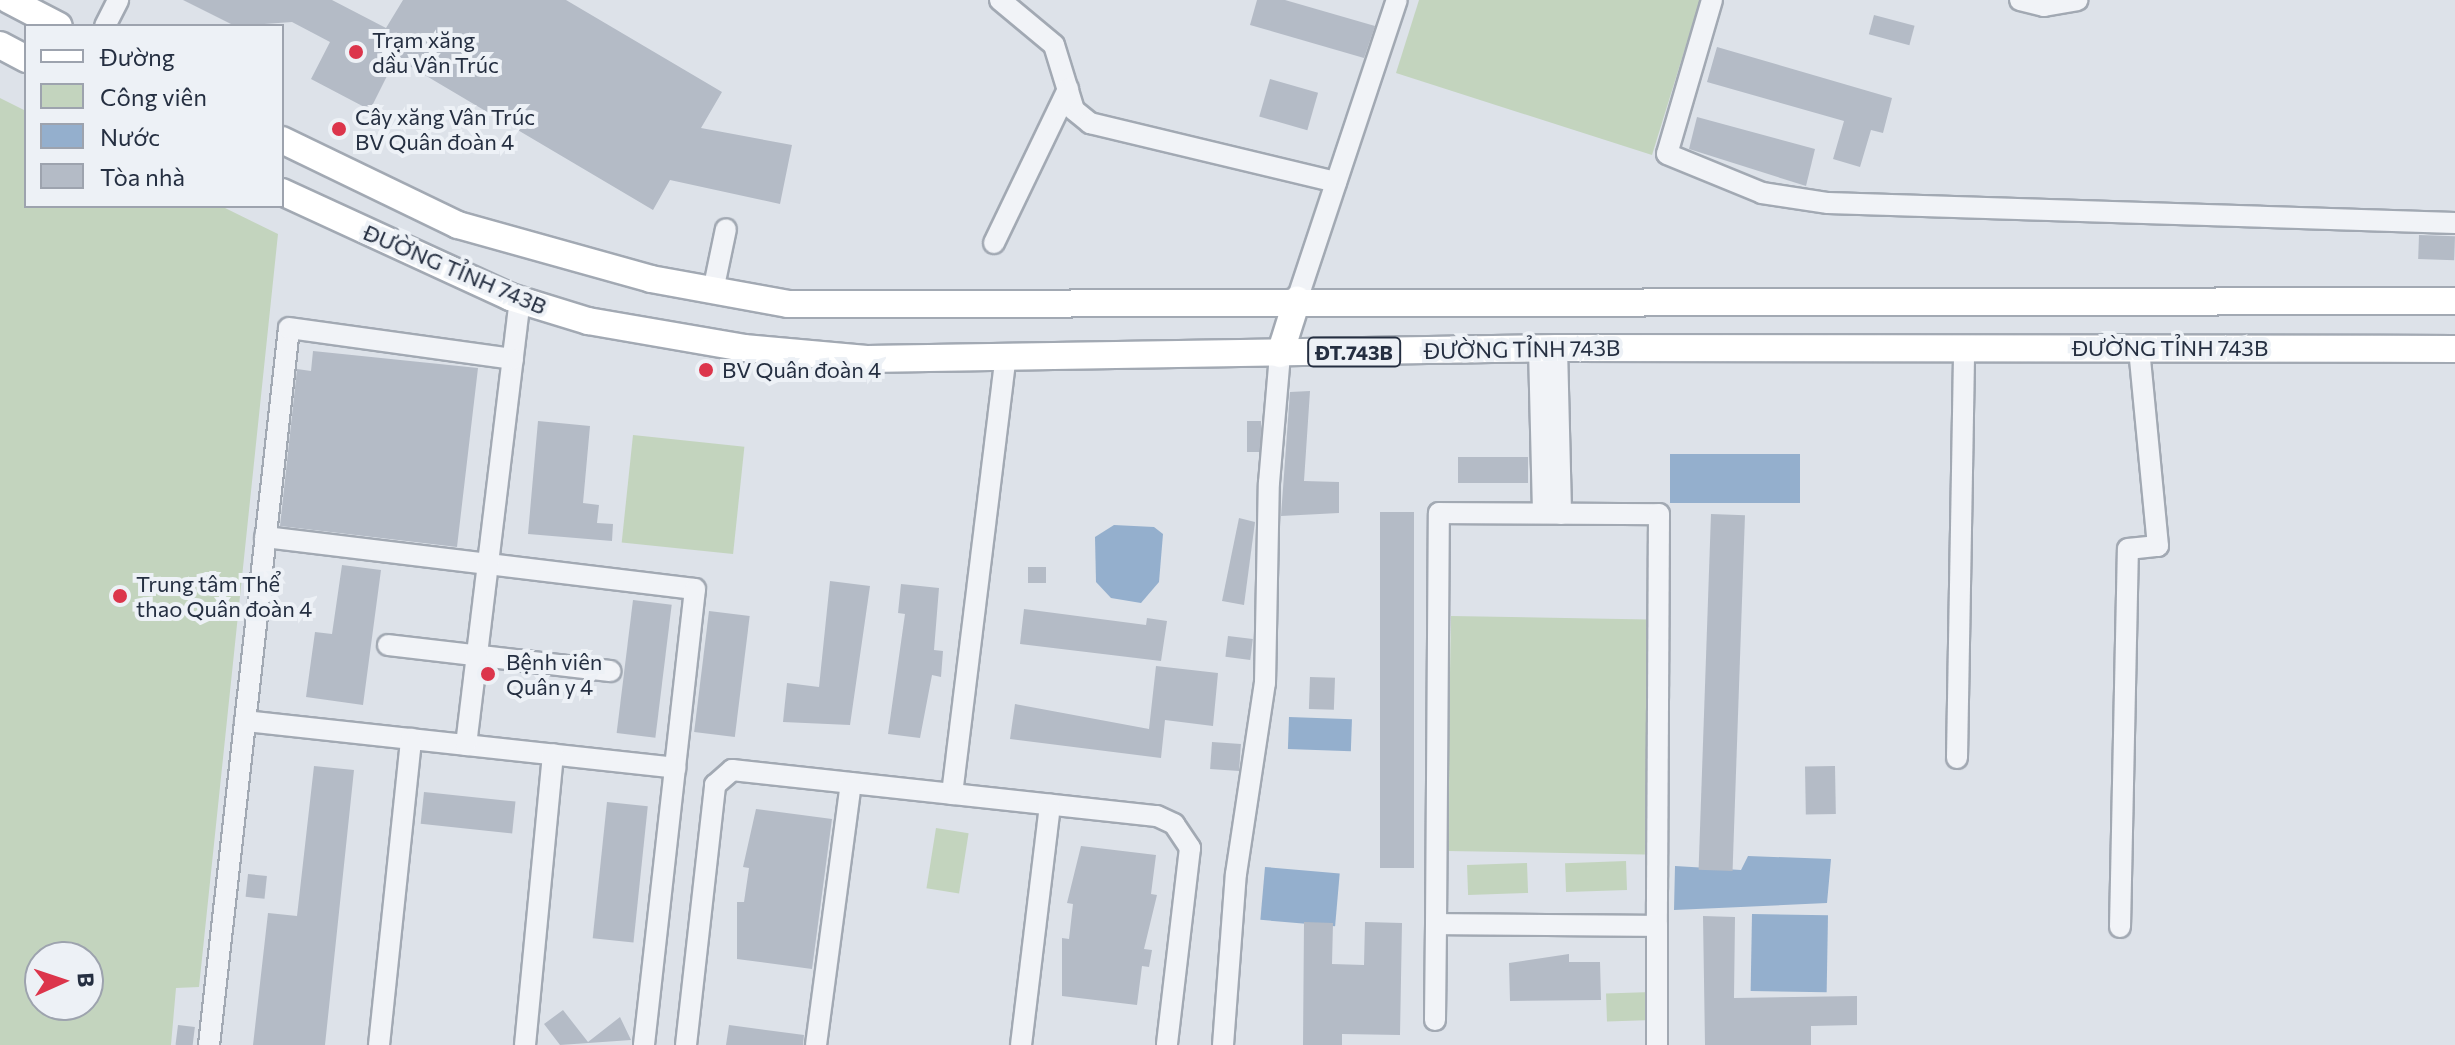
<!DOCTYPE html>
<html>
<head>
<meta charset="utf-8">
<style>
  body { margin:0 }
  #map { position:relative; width:2455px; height:1045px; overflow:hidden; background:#dde2e9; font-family:Commissioner,sans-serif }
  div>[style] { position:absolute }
  .green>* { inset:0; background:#c3d4be; transform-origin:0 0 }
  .water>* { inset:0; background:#94afcd; transform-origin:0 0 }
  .building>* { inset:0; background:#b4bbc6; transform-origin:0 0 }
  .roads { filter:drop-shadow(2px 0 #a2a9b3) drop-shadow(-2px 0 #a2a9b3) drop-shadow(0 2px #a2a9b3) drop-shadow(0 -2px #a2a9b3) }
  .minor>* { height:20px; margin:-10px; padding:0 10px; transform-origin:10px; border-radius:10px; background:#f1f3f7 }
  .major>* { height:26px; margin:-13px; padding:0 13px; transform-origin:13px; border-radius:13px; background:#fff }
  .dots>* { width:22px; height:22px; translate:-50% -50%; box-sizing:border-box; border:4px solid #edf1f6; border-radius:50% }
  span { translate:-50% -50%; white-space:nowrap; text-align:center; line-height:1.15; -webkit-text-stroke:8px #edf1f6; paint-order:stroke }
  .shield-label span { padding:2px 6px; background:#edf1f6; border:2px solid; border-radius:6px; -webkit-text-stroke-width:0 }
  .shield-label { font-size:20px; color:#252f41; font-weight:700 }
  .poi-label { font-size:22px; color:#252f41 }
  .left { translate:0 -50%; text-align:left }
  .street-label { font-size:22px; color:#252f41 }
  .legend { position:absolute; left:24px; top:24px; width:260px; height:184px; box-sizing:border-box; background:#edf1f6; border:2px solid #9da3ae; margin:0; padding:10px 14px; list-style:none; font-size:24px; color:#252f41 }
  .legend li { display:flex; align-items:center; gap:16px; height:40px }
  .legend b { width:40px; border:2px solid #9da3ae }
  .north { position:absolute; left:24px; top:941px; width:80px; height:80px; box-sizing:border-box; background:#edf1f6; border:2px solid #9da3ae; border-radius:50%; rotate:87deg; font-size:22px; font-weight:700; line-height:32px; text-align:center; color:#252f41 }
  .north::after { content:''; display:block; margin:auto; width:28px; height:36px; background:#dc354b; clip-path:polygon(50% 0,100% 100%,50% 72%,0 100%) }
</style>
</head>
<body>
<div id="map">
  <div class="green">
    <div style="clip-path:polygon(1419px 0,1700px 0,1652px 155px,1396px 73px)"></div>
    <div style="clip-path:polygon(evenodd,0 98px,26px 111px,26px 206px,221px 206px,278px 234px,199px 987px,176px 988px,171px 1045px,0 1045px,0 98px,40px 957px,88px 957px,88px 1005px,40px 1005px,40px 957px)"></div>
    <div style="left:633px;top:435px;width:112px;height:108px;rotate:6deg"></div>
    <div style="left:1451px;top:616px;width:198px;height:235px;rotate:1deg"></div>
    <div style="left:936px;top:828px;width:33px;height:61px;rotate:9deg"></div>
    <div style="left:1626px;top:861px;width:29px;height:61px;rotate:88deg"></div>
    <div style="left:1527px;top:863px;width:30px;height:60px;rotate:88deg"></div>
    <div style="left:1652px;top:992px;width:28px;height:46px;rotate:88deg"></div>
  </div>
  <div class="water">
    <div style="left:1670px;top:454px;width:130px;height:49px"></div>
    <div style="clip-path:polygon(1114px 525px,1154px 527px,1163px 534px,1159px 582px,1141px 603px,1111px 598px,1096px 582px,1095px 537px)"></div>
    <div style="left:1289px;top:717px;width:63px;height:32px;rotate:2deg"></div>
    <div style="clip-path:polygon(1748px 856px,1831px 859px,1827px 903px,1674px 910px,1675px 866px,1741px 870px)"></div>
    <div style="left:1265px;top:867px;width:75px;height:53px;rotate:5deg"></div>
    <div style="left:1752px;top:914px;width:76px;height:77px;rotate:1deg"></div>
  </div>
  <div class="building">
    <div style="clip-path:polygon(183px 0,332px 0,386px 28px,403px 0,566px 0,722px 92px,701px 128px,792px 145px,780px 204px,670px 180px,653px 210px,396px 58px,370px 110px,311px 79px,330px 42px,292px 22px,235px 26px)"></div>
    <div style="clip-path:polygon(1257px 0,1285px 0,1375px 26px,1364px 58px,1250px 25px)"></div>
    <div style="left:1874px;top:15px;width:42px;height:20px;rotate:15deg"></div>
    <div style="clip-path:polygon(1717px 47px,1892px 98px,1883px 133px,1871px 130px,1860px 167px,1833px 159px,1844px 121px,1707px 82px)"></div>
    <div style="left:1270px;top:79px;width:50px;height:39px;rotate:16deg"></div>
    <div style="clip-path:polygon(1697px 117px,1815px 149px,1806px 186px,1689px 149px)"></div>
    <div style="left:2419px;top:235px;width:36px;height:24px;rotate:2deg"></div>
    <div style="clip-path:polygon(313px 351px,478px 368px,457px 547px,280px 526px,297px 369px,311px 371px)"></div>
    <div style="clip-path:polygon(1310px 391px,1304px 481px,1339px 482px,1339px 513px,1281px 516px,1290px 392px)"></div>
    <div style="clip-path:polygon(538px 421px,590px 426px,583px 503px,599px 505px,597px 523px,613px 524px,612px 541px,528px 534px)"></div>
    <div style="left:1247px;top:421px;width:14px;height:31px"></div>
    <div style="left:1458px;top:457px;width:70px;height:26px"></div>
    <div style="left:1380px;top:512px;width:34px;height:356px"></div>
    <div style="left:1711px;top:514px;width:34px;height:356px;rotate:2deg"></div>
    <div style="clip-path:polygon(1239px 518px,1255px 522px,1244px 605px,1222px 601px)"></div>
    <div style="clip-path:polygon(342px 565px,381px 570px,363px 705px,306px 697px,315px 632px,332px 634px)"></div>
    <div style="left:1028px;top:567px;width:18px;height:16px"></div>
    <div style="clip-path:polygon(830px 581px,870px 586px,850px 725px,783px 722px,787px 683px,819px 687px)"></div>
    <div style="clip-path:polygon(901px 584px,939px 588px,934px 650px,943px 651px,941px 677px,932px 675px,920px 738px,888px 734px,905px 614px,898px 613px)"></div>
    <div style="left:633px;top:600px;width:39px;height:134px;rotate:7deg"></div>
    <div style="clip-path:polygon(1024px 609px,1146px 625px,1147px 618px,1167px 621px,1161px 661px,1020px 644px)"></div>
    <div style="left:709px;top:611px;width:41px;height:122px;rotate:7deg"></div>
    <div style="left:1228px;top:636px;width:25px;height:21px;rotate:7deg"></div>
    <div style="clip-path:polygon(1156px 666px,1218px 673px,1213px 726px,1165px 720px,1161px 758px,1010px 739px,1015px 704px,1149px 729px)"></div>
    <div style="left:1310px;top:677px;width:25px;height:32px;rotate:2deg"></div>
    <div style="left:1212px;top:742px;width:29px;height:27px;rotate:4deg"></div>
    <div style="clip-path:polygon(314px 766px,354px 770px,325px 1045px,253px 1045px,268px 913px,297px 916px)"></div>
    <div style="left:1835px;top:766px;width:48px;height:30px;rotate:89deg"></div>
    <div style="left:424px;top:792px;width:92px;height:32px;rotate:6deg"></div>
    <div style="left:607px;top:802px;width:41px;height:137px;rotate:6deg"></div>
    <div style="clip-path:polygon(756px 809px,832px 819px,812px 969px,737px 959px,737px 902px,744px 902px,749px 868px,743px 867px)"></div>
    <div style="clip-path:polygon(1081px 846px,1156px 855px,1151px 894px,1157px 895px,1144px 949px,1152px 950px,1149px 967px,1142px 966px,1137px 1005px,1062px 996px,1062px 938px,1069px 939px,1073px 904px,1067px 903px)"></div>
    <div style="left:248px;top:874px;width:19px;height:23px;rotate:6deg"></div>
    <div style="clip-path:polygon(1703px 916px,1735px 917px,1734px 998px,1857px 996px,1857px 1025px,1811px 1026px,1811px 1045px,1705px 1045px)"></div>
    <div style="clip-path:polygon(1304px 922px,1333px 923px,1332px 964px,1364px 965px,1365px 922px,1402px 923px,1400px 1035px,1342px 1034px,1342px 1045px,1303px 1045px)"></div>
    <div style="clip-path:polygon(1569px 954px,1569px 962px,1600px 962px,1601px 1000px,1510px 1001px,1509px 963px)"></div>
    <div style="clip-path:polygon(563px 1010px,588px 1042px,620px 1017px,631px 1040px,560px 1045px,544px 1024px)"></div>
    <div style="left:178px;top:1025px;width:17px;height:20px;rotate:7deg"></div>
    <div style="clip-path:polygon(729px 1025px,804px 1035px,803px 1045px,726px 1045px)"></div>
  </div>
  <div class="roads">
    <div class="minor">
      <div style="left:1000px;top:0;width:70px;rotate:39.8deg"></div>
      <div style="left:1054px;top:45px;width:68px;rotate:72.9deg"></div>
      <div style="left:1074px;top:110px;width:21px;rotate:39deg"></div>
      <div style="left:1090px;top:123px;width:253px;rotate:13.5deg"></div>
      <div style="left:1712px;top:0;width:160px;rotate:106.3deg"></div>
      <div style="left:1667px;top:154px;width:103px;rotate:22.3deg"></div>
      <div style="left:1762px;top:193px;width:67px;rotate:8.6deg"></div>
      <div style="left:1828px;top:203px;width:627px;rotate:1.83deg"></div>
      <div style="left:2020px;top:0;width:25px;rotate:14deg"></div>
      <div style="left:2044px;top:6px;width:34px;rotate:-10deg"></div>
      <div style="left:105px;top:26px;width:29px;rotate:-63deg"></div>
      <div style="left:994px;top:243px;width:171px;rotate:-64.3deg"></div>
      <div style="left:713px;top:291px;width:63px;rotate:-78.2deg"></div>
      <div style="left:1297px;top:300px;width:316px;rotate:-71.6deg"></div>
      <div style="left:1539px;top:348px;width:165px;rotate:88.6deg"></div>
      <div style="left:1557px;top:348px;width:166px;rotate:88.6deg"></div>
      <div style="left:1439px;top:513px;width:220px;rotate:0.3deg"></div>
      <div style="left:1659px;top:514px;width:412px;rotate:90.3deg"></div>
      <div style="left:1657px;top:926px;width:221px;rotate:-179.5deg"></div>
      <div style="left:1436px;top:924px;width:411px;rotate:-89.6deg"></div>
      <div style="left:265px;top:537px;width:433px;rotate:6.9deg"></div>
      <div style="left:695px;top:589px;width:180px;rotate:96.4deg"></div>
      <div style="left:388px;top:645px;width:224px;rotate:6.7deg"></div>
      <div style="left:245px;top:721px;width:433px;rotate:6.2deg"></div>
      <div style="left:675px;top:768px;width:279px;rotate:96.4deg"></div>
      <div style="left:466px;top:745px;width:447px;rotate:-83.1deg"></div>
      <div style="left:1957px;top:758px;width:410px;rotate:-89deg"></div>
      <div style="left:952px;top:794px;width:441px;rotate:-83deg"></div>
      <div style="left:2120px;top:927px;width:378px;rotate:-88.8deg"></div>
      <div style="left:2128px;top:549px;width:30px;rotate:-6deg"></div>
      <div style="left:2158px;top:546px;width:199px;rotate:-95.5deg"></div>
      <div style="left:1435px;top:1020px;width:96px;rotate:-89.4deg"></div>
      <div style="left:209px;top:1045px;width:721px;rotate:-83.63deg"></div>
      <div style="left:289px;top:328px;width:226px;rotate:7.9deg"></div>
      <div style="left:379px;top:1045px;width:308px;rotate:-84deg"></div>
      <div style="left:525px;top:1045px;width:292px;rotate:-84.5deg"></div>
      <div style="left:686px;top:1045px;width:262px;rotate:-83.6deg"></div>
      <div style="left:715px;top:785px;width:23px;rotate:-41deg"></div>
      <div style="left:732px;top:770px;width:427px;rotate:6.2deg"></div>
      <div style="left:1157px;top:816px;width:19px;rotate:25deg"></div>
      <div style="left:1174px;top:824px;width:29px;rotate:56deg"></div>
      <div style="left:1190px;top:848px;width:198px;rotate:96.7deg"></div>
      <div style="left:816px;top:1045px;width:264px;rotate:-82.4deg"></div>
      <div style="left:1021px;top:1045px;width:242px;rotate:-83.1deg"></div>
      <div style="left:1223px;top:1045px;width:171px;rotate:-85.7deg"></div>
      <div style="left:1236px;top:874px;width:193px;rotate:-81.4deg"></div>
      <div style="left:1265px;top:683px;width:200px;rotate:-88.9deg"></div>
      <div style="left:1269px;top:483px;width:129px;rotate:-85.1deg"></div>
      <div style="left:1657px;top:1045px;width:119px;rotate:-90deg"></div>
    </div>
    <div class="major">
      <div style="left:9px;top:0;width:56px;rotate:27.5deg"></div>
      <div style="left:0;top:45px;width:30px;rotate:28deg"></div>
      <div style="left:282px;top:140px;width:195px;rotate:25.8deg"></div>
      <div style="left:458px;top:225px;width:200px;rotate:15.6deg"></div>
      <div style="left:651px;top:279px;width:139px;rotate:10.3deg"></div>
      <div style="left:788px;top:304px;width:1667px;rotate:-0.1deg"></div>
      <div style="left:282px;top:192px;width:251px;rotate:24.7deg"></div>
      <div style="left:510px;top:297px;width:82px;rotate:17.1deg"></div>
      <div style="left:588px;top:321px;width:158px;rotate:9.8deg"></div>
      <div style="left:744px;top:348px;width:123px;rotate:5.1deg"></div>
      <div style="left:867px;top:359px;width:690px;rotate:-0.91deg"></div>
      <div style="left:1557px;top:348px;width:898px;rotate:0.06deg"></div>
      <div style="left:1280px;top:354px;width:57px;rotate:-72.5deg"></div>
    </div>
  </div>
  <div class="dots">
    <div style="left:356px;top:52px;background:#dc354b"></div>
    <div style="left:339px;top:129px;background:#dc354b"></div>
    <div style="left:706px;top:370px;background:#dc354b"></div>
    <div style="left:120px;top:596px;background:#dc354b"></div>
    <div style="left:488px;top:674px;background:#dc354b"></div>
  </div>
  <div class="shield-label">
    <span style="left:1354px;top:352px">ĐT.743B</span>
  </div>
  <div class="poi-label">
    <span class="left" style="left:372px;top:52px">Trạm xăng<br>dầu Vân Trúc</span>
    <span class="left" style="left:355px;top:129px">Cây xăng Vân Trúc<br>BV Quân đoàn 4</span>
    <span class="left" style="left:722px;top:370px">BV Quân đoàn 4</span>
    <span class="left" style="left:136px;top:596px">Trung tâm Thể<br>thao Quân đoàn 4</span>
    <span class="left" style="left:506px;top:674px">Bệnh viên<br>Quân y 4</span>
  </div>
  <div class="street-label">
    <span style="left:455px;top:269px;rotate:23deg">ĐƯỜNG TỈNH 743B</span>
    <span style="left:2170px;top:348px">ĐƯỜNG TỈNH 743B</span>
    <span style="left:1522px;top:349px;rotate:-1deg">ĐƯỜNG TỈNH 743B</span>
  </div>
  <ul class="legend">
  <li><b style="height:10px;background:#fff"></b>Đường</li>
  <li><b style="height:22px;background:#c3d4be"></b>Công viên</li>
  <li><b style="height:22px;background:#94afcd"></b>Nước</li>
  <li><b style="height:22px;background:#b4bbc6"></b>Tòa nhà</li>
  </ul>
  <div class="north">B</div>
</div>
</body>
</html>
